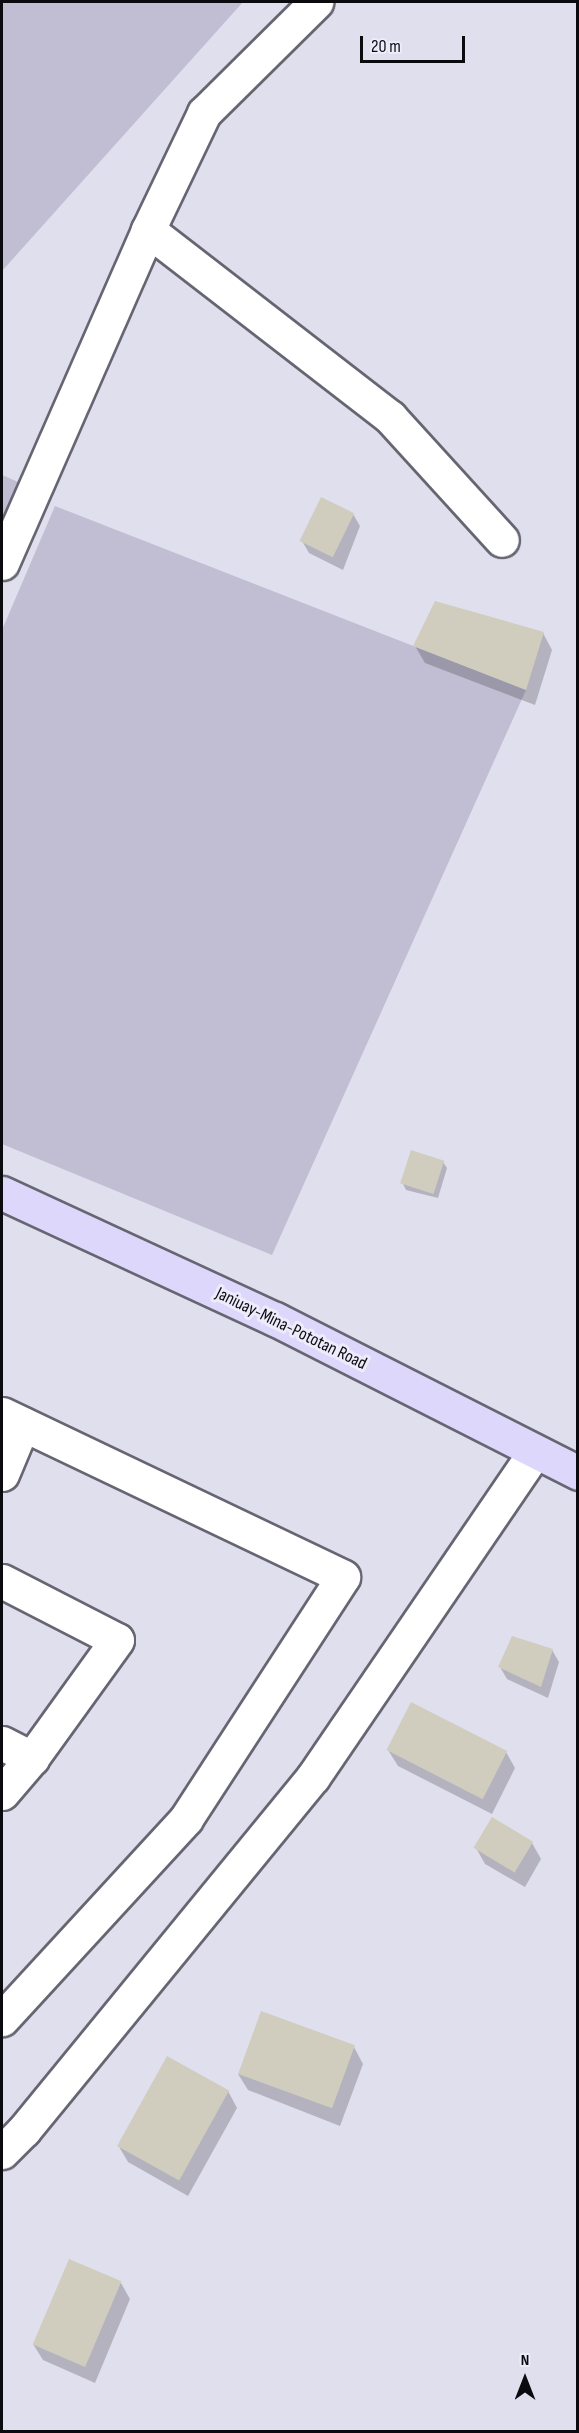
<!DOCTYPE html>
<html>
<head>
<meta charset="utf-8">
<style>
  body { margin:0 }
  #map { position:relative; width:579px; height:2433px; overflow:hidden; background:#e0dfee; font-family:"Sofia Sans Condensed",sans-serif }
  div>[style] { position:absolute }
  .green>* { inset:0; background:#c1bed4 }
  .shadow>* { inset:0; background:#0003 }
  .building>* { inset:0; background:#d0cdbf; transform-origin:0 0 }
  .roads { filter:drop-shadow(2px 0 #676572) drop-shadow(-2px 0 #676572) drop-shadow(0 2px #676572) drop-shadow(0 -2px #676572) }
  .minor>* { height:33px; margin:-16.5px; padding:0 16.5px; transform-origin:16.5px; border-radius:16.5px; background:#fff }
  .major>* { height:33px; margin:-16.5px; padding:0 16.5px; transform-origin:16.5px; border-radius:16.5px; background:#dcd7fb }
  span { translate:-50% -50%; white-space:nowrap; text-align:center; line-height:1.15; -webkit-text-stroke:6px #eeecfb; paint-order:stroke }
  .street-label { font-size:18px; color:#0b0b0f }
  .frame { position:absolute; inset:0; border:3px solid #0b0b0f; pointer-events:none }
  .north { position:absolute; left:495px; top:2349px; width:60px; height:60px; -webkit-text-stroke:4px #eeecfb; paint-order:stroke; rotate:0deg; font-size:16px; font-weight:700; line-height:24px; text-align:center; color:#0b0b0f }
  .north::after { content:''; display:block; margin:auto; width:21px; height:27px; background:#0b0b0f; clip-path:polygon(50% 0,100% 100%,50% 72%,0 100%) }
  .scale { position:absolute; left:360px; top:36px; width:105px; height:27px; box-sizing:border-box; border:3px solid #0b0b0f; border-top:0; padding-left:8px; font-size:18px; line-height:21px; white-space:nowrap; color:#0b0b0f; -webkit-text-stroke:4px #eeecfb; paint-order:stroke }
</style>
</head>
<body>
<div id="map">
  <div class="green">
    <div style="clip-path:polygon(2px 2px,243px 2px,2px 271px)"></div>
    <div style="clip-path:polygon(2px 475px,25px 485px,2px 538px)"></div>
    <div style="clip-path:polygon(55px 506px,526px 690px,272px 1255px,2px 1144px,2px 630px)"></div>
  </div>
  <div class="shadow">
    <div style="clip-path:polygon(353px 514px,360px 526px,343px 570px,309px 553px,302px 541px)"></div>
    <div style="clip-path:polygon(543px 633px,552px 650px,535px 705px,425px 663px,415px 646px)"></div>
    <div style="clip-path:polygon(443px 1162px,447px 1168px,438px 1198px,406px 1190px,403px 1184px)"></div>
    <div style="clip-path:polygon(552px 1650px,559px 1662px,548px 1698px,507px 1679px,500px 1667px)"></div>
    <div style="clip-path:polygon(388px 1750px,506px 1752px,515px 1768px,492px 1814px,398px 1766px)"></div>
    <div style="clip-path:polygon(532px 1843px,541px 1859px,525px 1887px,485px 1864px,476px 1848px)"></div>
    <div style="clip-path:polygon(354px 2047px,363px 2064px,340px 2126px,248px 2090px,238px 2074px)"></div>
    <div style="clip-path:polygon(228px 2091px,237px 2108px,188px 2196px,128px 2162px,118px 2145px)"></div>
    <div style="clip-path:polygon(121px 2283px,130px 2299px,95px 2383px,43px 2360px,33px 2344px)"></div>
  </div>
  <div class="building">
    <div style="left:321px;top:497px;width:37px;height:49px;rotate:26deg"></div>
    <div style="clip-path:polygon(435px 601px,544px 632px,526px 690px,413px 646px)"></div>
    <div style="left:411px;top:1150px;width:35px;height:35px;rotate:18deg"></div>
    <div style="clip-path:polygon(512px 1636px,553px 1649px,541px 1687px,498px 1667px)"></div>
    <div style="left:411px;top:1702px;width:108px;height:54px;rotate:27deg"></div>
    <div style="left:492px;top:1817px;width:48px;height:36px;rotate:31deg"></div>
    <div style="left:261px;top:2011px;width:100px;height:67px;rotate:20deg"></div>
    <div style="left:167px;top:2056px;width:71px;height:103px;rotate:29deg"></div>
    <div style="left:69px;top:2259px;width:57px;height:93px;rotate:23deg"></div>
  </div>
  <div class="roads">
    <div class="minor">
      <div style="left:148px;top:230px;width:306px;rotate:37.7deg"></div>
      <div style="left:390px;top:417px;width:166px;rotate:47.7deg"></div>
      <div style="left:2px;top:563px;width:364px;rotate:-66.3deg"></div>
      <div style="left:148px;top:230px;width:130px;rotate:-64.4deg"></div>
      <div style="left:204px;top:113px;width:158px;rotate:-44.7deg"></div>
      <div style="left:2px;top:1414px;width:378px;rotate:25.5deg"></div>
      <div style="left:343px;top:1577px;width:288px;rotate:123deg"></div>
      <div style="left:186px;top:1819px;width:272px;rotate:132.6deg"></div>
      <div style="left:2px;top:1474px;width:54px;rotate:-67.2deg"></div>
      <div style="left:2px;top:1581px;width:129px;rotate:27.2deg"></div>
      <div style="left:117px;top:1640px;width:145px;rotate:125.8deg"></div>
      <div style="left:32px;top:1758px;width:46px;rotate:130.6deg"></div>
      <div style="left:2px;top:1743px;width:34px;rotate:27deg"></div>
      <div style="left:2px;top:2152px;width:31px;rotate:-45deg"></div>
      <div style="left:24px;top:2130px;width:456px;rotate:-50.7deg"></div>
      <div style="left:313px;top:1777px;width:392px;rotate:-55.7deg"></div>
    </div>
    <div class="major">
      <div style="left:2px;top:1193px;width:301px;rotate:24.8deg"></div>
      <div style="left:275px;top:1319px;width:340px;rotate:26.9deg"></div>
    </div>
  </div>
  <div class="street-label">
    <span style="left:291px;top:1329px;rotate:26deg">Janiuay-Mina-Pototan Road</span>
  </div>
  <div class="frame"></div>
  <div class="north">N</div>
  <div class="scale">20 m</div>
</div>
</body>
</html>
